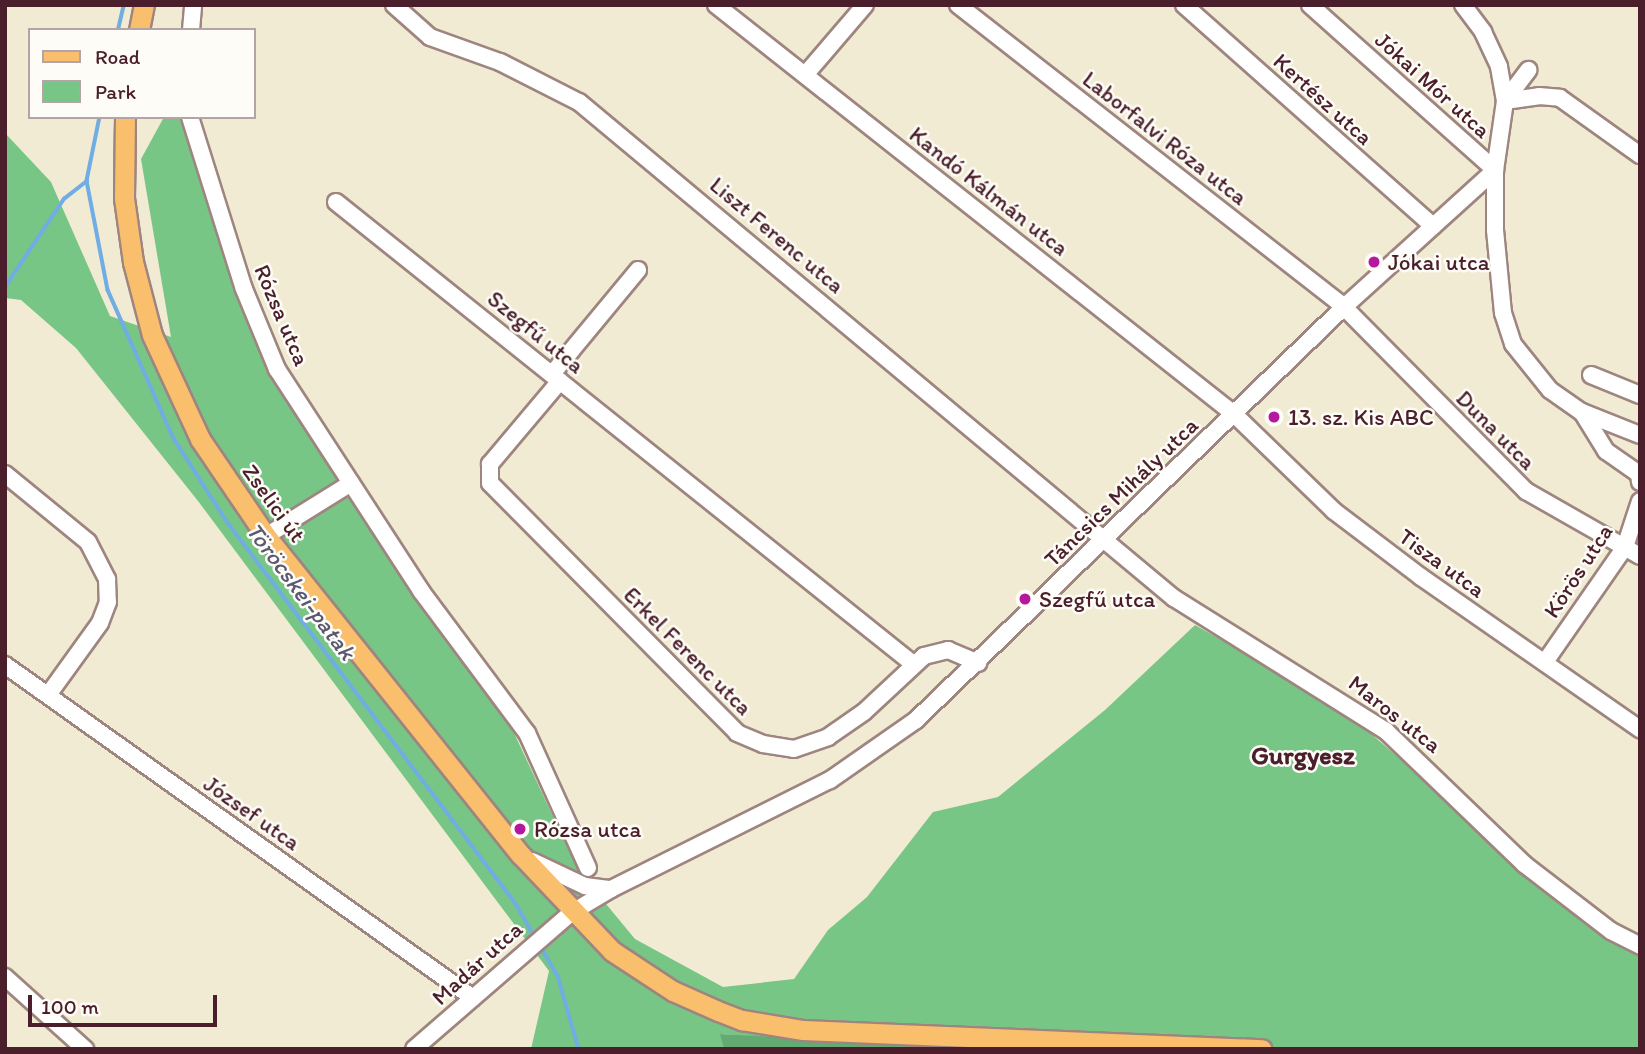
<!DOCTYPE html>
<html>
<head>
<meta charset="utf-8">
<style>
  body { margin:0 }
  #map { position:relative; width:1645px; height:1054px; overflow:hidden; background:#f2ebd3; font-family:Itim,sans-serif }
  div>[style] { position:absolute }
  .green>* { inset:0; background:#78c686 }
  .forest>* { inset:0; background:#62ab73 }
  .stream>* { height:3.5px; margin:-1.75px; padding:0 1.75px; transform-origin:1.75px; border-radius:1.75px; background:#6fade2 }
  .roads { filter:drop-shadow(2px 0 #9e857f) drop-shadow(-2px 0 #9e857f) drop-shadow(0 2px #9e857f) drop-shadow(0 -2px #9e857f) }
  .minor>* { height:16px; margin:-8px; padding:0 8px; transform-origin:8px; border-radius:8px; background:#fff }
  .major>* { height:19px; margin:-9.5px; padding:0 9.5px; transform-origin:9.5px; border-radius:9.5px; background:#f9bf6d }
  .dots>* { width:19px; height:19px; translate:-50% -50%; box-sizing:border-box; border:4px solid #fdfcf7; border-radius:50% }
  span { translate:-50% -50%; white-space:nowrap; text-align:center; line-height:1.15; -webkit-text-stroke:5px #fdfcf7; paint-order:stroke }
  .street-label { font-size:23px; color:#4a1f2b }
  .poi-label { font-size:23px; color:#4a1f2b }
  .left { translate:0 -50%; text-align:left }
  .water-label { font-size:24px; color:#595874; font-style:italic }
  .quarter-label { font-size:26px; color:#4a1f2b; font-weight:700 }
  .frame { position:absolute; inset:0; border:7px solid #4a1f2b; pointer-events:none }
  .legend { position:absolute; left:28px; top:28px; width:228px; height:91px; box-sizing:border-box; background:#fdfcf7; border:2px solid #b5a4a5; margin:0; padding:9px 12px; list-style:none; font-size:21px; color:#4a1f2b }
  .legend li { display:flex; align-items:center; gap:14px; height:35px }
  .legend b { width:35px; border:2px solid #b5a4a5 }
  .scale { position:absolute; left:28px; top:995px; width:189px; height:32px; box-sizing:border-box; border:4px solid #4a1f2b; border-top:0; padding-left:9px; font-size:21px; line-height:24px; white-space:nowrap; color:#4a1f2b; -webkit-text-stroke:5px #fdfcf7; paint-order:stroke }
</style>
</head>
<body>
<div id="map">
  <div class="green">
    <div style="clip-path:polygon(164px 117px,195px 117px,232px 240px,280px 366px,515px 735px,578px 870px,635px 939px,723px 987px,794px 979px,828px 930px,867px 897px,933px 812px,998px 797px,1105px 710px,1195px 625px,1341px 708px,1609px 938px,1640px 954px,1640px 1049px,937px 1049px,721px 1034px,724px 1049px,531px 1049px,549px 971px,198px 501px,76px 348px,21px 300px,5px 298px,5px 133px,51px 182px,110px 316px,171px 337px,141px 159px)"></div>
  </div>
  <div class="forest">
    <div style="clip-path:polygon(720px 1034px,857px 1041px,937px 1049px,724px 1049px)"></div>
  </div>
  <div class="stream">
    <div style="left:118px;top:30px;width:26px;rotate:-77deg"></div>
    <div style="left:100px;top:117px;width:65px;rotate:101.5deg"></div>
    <div style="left:87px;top:181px;width:111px;rotate:79.1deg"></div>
    <div style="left:108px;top:290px;width:161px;rotate:66.1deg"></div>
    <div style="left:173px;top:437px;width:102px;rotate:57.4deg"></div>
    <div style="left:228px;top:523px;width:478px;rotate:52.9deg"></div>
    <div style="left:516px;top:904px;width:38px;rotate:60deg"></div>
    <div style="left:5px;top:287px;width:106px;rotate:-56.2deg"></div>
    <div style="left:64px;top:199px;width:29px;rotate:-38deg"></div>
    <div style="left:541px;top:947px;width:34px;rotate:60deg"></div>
    <div style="left:558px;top:976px;width:76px;rotate:74deg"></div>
  </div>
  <div class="roads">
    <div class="minor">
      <div style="left:394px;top:5px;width:48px;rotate:41.6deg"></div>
      <div style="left:430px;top:37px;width:74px;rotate:19.7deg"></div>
      <div style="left:500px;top:62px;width:89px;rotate:26.9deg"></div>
      <div style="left:579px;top:102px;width:775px;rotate:39.82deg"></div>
      <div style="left:1174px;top:598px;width:250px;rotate:32.1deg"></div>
      <div style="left:1386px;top:731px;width:192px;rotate:43.9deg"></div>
      <div style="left:1524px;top:864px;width:110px;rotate:37.6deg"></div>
      <div style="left:1611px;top:931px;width:33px;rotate:27deg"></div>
      <div style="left:716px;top:5px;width:660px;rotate:38.29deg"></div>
      <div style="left:1234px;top:414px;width:139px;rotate:44.1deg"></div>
      <div style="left:1334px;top:511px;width:109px;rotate:37.2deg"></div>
      <div style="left:1421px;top:577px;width:267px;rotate:34.8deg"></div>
      <div style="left:958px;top:5px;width:490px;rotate:38deg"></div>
      <div style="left:1344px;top:307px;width:259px;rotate:45.3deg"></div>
      <div style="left:1526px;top:491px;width:131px;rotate:29.7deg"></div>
      <div style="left:1184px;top:5px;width:333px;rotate:41.6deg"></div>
      <div style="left:1310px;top:5px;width:248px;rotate:41.7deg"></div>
      <div style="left:1463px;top:5px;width:34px;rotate:53deg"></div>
      <div style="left:1483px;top:32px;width:38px;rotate:65deg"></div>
      <div style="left:1499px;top:67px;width:35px;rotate:80deg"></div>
      <div style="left:1505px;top:101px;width:70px;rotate:98.2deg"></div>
      <div style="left:1495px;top:170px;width:60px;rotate:90deg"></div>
      <div style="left:1495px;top:230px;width:83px;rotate:84.5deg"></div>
      <div style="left:1503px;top:313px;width:33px;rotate:72deg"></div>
      <div style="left:1513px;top:344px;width:59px;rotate:51.2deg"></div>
      <div style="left:1550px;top:390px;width:39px;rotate:35deg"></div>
      <div style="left:1582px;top:412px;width:62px;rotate:21.6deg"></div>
      <div style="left:191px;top:30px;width:25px;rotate:-85deg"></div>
      <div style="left:805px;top:75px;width:92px;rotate:-49.4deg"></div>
      <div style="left:1505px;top:101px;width:34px;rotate:-8deg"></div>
      <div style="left:1539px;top:96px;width:21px;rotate:5deg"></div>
      <div style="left:1560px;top:98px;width:98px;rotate:35.5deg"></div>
      <div style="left:1505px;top:101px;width:39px;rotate:-53deg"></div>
      <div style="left:190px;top:117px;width:180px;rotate:72.6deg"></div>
      <div style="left:244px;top:289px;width:87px;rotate:67.6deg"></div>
      <div style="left:277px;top:369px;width:265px;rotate:57deg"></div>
      <div style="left:421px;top:591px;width:177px;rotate:53.3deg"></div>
      <div style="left:527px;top:733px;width:148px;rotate:65.7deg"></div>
      <div style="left:336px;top:202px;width:738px;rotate:38.67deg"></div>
      <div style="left:552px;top:374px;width:135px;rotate:-50.4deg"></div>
      <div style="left:1591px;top:375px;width:53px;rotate:22.2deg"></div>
      <div style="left:560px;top:381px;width:109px;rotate:130.1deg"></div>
      <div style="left:490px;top:464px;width:19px;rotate:90deg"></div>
      <div style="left:490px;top:483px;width:351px;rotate:45.3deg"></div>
      <div style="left:737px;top:733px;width:28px;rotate:23deg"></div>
      <div style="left:763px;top:744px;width:31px;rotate:9deg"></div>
      <div style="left:794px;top:749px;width:36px;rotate:-19deg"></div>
      <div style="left:828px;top:737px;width:44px;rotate:-34.8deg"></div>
      <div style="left:864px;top:712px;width:82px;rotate:-43deg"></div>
      <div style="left:924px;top:656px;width:25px;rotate:-14deg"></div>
      <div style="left:948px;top:650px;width:33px;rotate:23deg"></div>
      <div style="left:1582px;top:412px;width:46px;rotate:58.4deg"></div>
      <div style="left:1606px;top:451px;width:40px;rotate:34.9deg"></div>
      <div style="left:1639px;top:474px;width:8px;rotate:83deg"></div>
      <div style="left:5px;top:474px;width:107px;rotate:39.3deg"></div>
      <div style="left:88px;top:542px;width:42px;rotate:62.8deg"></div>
      <div style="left:107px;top:579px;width:23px;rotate:88deg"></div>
      <div style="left:108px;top:602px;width:22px;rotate:111deg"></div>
      <div style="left:100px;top:623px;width:89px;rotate:125.8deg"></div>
      <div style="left:266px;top:536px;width:100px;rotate:-31.9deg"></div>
      <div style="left:1545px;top:662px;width:140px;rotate:-55.2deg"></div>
      <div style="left:1625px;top:547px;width:48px;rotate:-71.9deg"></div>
      <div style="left:5px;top:665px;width:574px;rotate:35.43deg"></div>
      <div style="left:532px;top:861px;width:59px;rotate:25.3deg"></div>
      <div style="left:585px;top:886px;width:26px;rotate:7deg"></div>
      <div style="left:5px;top:977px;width:108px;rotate:42deg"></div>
      <div style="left:414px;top:1049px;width:208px;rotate:-40.9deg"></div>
      <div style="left:571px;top:913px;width:47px;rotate:-31deg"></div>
      <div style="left:611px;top:889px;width:245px;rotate:-26.5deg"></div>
      <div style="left:830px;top:780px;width:105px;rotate:-34.9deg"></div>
      <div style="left:916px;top:720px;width:595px;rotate:-43.98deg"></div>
      <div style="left:1344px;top:307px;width:204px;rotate:-42.2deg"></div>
    </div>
    <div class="major">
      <div style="left:139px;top:30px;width:25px;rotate:-79deg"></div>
      <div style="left:125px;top:117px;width:81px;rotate:90.7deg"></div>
      <div style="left:124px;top:198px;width:65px;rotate:82deg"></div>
      <div style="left:133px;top:262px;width:75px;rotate:75.4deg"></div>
      <div style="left:152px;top:335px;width:115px;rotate:65.2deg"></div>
      <div style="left:200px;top:439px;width:117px;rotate:55.8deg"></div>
      <div style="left:266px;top:536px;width:408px;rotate:51.4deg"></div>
      <div style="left:521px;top:855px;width:132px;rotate:46.5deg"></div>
      <div style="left:612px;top:951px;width:73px;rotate:33.3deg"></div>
      <div style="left:673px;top:991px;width:49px;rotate:24deg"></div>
      <div style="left:718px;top:1011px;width:26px;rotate:21deg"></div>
      <div style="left:742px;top:1020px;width:62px;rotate:9.3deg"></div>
      <div style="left:803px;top:1030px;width:459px;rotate:2.4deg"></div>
    </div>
  </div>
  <div class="dots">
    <div style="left:1374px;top:262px;background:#b5179e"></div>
    <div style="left:1274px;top:417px;background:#b5179e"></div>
    <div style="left:1025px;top:599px;background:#b5179e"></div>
    <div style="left:520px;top:829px;background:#b5179e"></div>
  </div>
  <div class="street-label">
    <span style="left:1433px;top:85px;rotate:42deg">Jókai Mór utca</span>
    <span style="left:1323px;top:99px;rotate:42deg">Kertész utca</span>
    <span style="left:1165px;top:138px;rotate:38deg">Laborfalvi Róza utca</span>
    <span style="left:989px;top:191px;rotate:38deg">Kandó Kálmán utca</span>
    <span style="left:777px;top:235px;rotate:40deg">Liszt Ferenc utca</span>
    <span style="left:282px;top:315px;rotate:67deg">Rózsa utca</span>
    <span style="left:536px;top:332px;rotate:39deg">Szegfű utca</span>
    <span style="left:1496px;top:430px;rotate:45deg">Duna utca</span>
    <span style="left:1121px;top:492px;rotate:-44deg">Táncsics Mihály utca</span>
    <span style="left:274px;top:503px;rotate:54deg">Zselici út</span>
    <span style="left:1442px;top:563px;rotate:36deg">Tisza utca</span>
    <span style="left:1578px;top:571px;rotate:-57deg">Körös utca</span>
    <span style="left:688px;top:651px;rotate:45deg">Erkel Ferenc utca</span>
    <span style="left:1395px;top:714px;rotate:38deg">Maros utca</span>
    <span style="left:252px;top:813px;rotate:35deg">József utca</span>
    <span style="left:477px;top:963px;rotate:-42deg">Madár utca</span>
  </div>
  <div class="poi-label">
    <span class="left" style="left:1388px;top:262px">Jókai utca</span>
    <span class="left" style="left:1288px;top:417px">13. sz. Kis ABC</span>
    <span class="left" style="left:1039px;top:599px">Szegfű utca</span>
    <span class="left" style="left:534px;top:829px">Rózsa utca</span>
  </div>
  <div class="water-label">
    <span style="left:301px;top:591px;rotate:53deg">Töröcskei-patak</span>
  </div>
  <div class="quarter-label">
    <span style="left:1303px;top:756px">Gurgyesz</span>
  </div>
  <div class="frame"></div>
  <ul class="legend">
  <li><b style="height:9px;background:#f9bf6d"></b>Road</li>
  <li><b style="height:19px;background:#78c686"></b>Park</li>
  </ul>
  <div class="scale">100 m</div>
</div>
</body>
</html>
